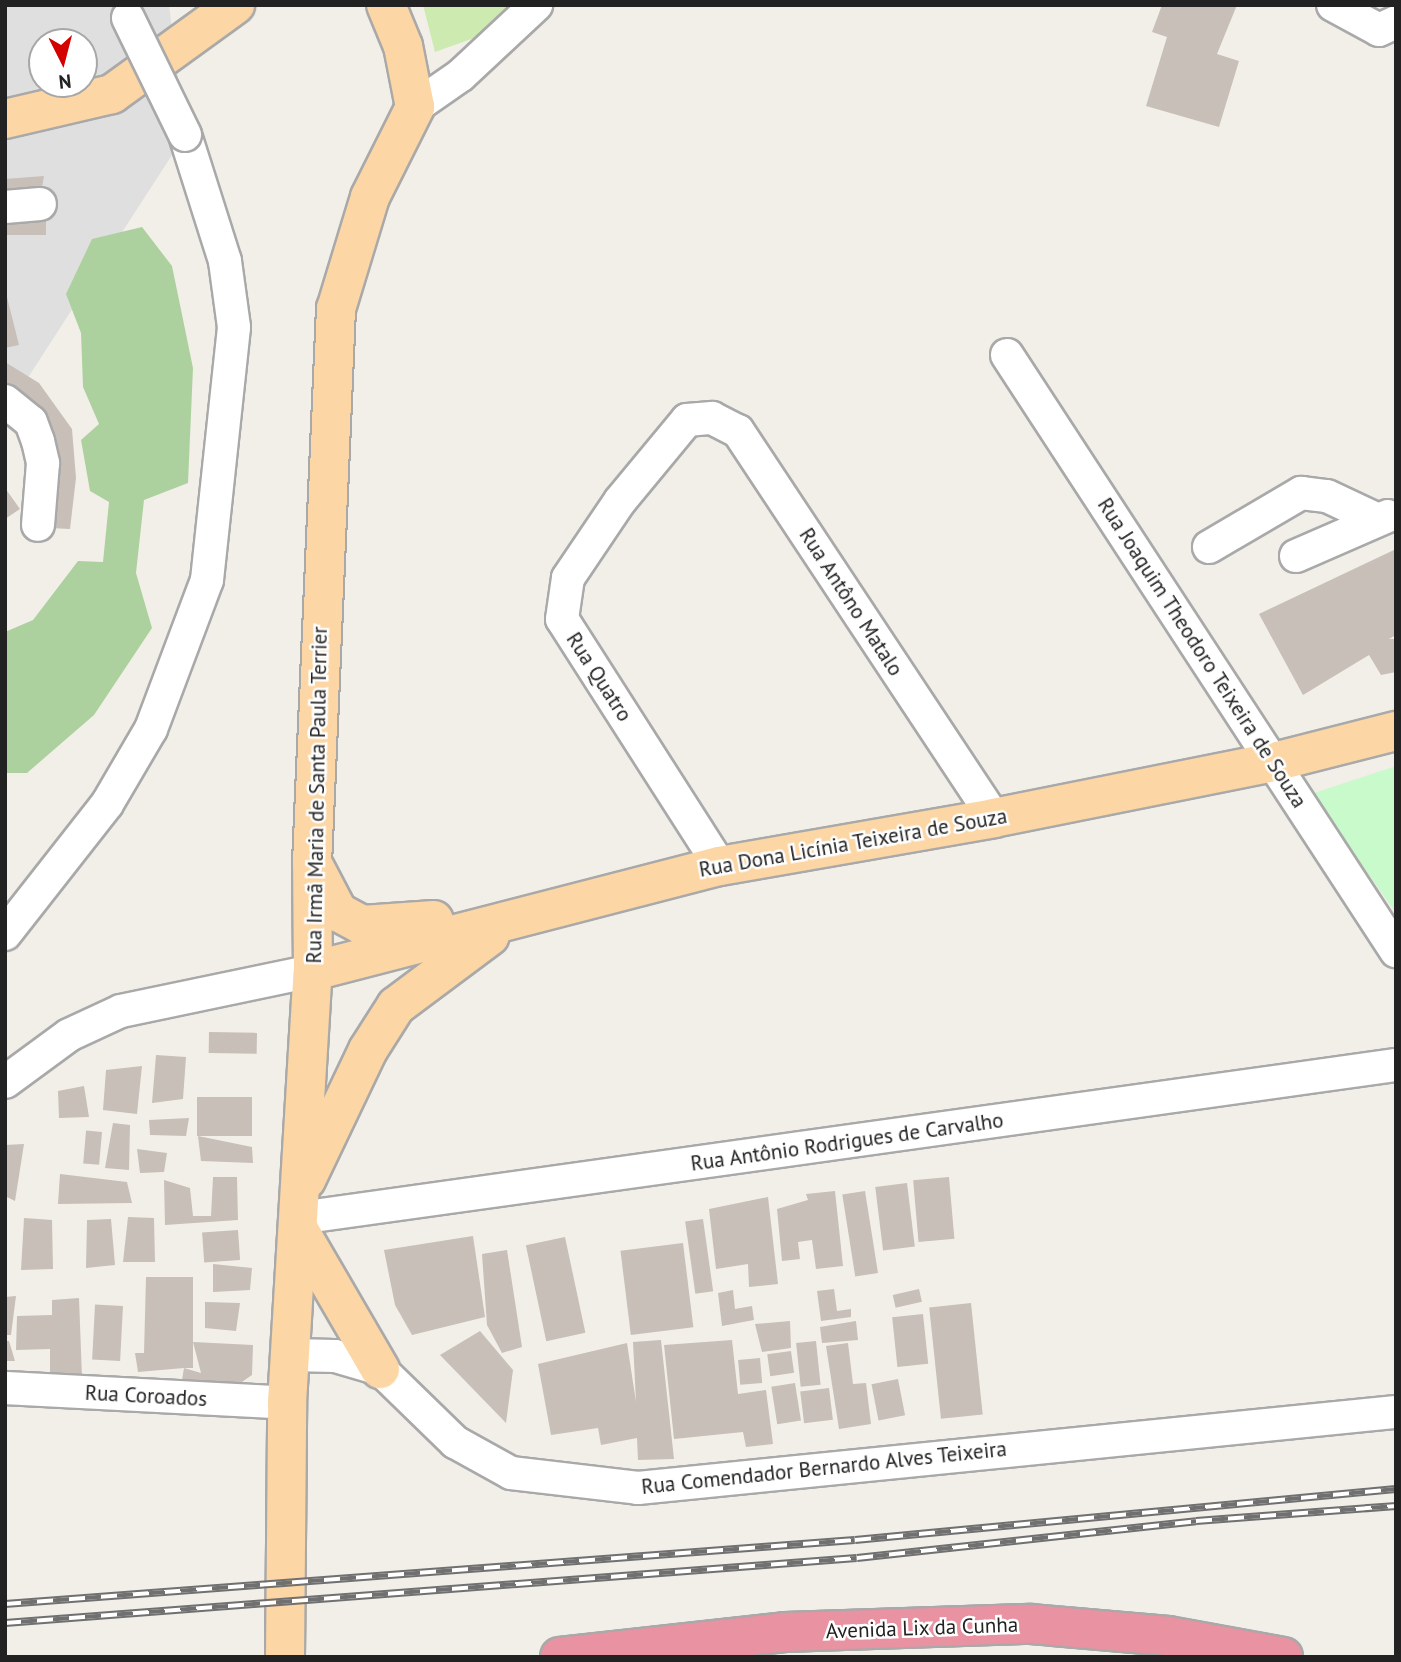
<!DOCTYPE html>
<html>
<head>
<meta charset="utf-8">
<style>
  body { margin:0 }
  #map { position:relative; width:1401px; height:1662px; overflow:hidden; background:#f2efe9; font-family:"PT Sans",sans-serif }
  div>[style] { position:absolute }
  .residential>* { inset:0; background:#e0dfdf }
  .grass>* { inset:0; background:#cdebb0 }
  .forest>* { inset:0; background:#add19e }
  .park>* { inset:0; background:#c8facc }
  .building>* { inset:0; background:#c7bfb8; transform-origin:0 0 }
  .roads { filter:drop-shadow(2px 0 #a9a9a9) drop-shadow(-2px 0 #a9a9a9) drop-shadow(0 2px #a9a9a9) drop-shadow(0 -2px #a9a9a9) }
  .minor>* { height:32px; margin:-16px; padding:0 16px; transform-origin:16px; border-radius:16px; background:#fff }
  .major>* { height:38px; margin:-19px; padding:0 19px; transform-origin:19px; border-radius:19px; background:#fcd6a4 }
  .highway>* { height:38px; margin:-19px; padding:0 19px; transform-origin:19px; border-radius:19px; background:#e892a2 }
  .rail>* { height:8px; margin-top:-4px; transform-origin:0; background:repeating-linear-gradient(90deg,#fff 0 16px,#707070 0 32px); box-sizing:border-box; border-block:2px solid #707070 }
  .bridges { filter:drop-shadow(2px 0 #a9a9a9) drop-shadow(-2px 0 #a9a9a9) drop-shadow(0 2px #a9a9a9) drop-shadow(0 -2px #a9a9a9) }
  .minor-bridge>* { height:32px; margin:-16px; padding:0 16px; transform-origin:16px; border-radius:16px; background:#fff }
  span { translate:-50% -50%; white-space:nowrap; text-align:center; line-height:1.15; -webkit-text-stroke:5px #fff; paint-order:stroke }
  .street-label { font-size:21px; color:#222 }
  .frame { position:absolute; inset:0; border:7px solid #222; pointer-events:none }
  .north { position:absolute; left:28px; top:28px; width:70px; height:70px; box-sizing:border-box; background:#fff; border:2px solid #a7a7a7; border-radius:50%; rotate:174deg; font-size:19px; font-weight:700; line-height:28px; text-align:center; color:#222 }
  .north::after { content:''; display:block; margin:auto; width:24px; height:32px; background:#d40000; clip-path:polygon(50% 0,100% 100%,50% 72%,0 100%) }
</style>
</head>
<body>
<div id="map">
  <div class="residential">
    <div style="clip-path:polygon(evenodd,5px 5px,169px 5px,185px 135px,5px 413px,5px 5px,42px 42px,84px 42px,84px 84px,42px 84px,42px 42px)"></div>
  </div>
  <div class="grass">
    <div style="clip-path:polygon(423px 5px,510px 5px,474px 38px,435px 52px)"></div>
  </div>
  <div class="forest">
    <div style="clip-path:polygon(142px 227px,172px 266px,193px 368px,188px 483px,144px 500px,136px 573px,152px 628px,94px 715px,27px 773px,5px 773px,5px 632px,33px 620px,78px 561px,103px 562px,109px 502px,90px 491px,81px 440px,99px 424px,83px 387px,81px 333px,66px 294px,92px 239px)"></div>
  </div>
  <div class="park">
    <div style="clip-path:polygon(1396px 766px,1396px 913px,1311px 794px)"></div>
  </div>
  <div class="building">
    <div style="clip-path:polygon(1162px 5px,1237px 5px,1217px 54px,1239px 61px,1219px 127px,1146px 106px,1167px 37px,1152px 32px)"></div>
    <div style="clip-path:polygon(44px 176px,41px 193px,5px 196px,5px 179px)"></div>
    <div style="left:46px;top:213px;width:22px;height:41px;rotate:90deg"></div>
    <div style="clip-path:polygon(5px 289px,19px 345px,5px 348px)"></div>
    <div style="clip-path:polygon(5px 362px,39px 383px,72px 429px,76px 478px,70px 529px,49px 528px,56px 452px,48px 421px,21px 393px,5px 386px)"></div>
    <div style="clip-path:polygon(5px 488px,20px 509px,5px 519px)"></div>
    <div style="clip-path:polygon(1396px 549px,1396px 635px,1389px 639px,1396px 639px,1396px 672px,1381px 675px,1369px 655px,1303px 695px,1259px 614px)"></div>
    <div style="left:209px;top:1032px;width:48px;height:21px;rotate:1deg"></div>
    <div style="clip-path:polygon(156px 1055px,186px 1057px,183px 1099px,152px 1103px)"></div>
    <div style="clip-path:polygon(142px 1066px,137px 1114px,103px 1110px,106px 1070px)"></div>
    <div style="clip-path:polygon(84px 1086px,89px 1117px,59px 1118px,58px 1091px)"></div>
    <div style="left:197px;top:1097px;width:55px;height:39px"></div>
    <div style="clip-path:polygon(189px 1118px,186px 1136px,150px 1135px,149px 1120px)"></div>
    <div style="clip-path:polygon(113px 1123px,130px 1125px,129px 1170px,105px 1168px)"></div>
    <div style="left:102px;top:1132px;width:33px;height:16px;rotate:95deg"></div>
    <div style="clip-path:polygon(198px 1136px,252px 1147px,253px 1163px,201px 1161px)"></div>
    <div style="clip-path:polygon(24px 1144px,15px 1201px,5px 1196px,5px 1145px)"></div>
    <div style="clip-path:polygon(137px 1149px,167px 1153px,164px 1172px,140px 1173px)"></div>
    <div style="clip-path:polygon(60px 1174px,127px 1182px,132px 1203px,58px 1204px)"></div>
    <div style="clip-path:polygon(213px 1177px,237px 1177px,238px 1220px,165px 1225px,164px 1180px,190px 1188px,193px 1216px,211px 1216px)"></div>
    <div style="left:949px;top:1177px;width:62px;height:36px;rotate:85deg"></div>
    <div style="left:907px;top:1183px;width:64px;height:32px;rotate:83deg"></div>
    <div style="clip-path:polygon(835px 1191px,843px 1266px,816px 1269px,812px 1240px,798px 1242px,800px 1259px,782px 1261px,777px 1209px,808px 1200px,806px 1194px)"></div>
    <div style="left:865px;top:1191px;width:83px;height:23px;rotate:81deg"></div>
    <div style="clip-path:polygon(768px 1197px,778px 1284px,749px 1287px,748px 1264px,716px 1269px,709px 1209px)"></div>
    <div style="clip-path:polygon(128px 1217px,154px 1218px,155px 1262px,123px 1262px)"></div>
    <div style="clip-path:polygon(24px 1218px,52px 1220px,53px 1269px,21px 1270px)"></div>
    <div style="clip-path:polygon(111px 1219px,115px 1265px,86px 1268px,87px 1220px)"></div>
    <div style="left:703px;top:1219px;width:73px;height:18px;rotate:82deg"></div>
    <div style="left:238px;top:1230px;width:30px;height:36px;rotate:86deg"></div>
    <div style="clip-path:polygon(473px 1236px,485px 1317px,412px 1335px,395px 1305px,384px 1250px)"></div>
    <div style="left:565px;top:1237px;width:98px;height:40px;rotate:78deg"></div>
    <div style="left:683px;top:1243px;width:85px;height:63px;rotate:83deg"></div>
    <div style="clip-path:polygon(507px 1250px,522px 1347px,502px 1353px,487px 1325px,482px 1254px)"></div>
    <div style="clip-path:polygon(213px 1264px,252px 1268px,250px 1290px,213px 1292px)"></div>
    <div style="clip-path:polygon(evenodd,146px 1277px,193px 1277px,193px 1342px,253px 1345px,252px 1375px,239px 1384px,182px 1380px,184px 1368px,138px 1372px,135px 1353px,144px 1353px,146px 1277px,193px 1342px,201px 1373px,184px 1368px,193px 1368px,193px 1342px)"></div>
    <div style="clip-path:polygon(834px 1289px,837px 1311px,851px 1309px,851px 1317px,821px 1321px,817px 1291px)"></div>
    <div style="left:919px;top:1289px;width:13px;height:27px;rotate:77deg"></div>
    <div style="clip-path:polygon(733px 1290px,735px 1309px,752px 1306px,754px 1320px,722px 1326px,718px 1293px)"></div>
    <div style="clip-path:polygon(16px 1296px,11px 1335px,5px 1335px,5px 1297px)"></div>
    <div style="clip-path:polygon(79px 1298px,82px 1377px,50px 1375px,50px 1349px,16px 1350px,17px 1316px,52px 1315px,52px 1300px)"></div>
    <div style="clip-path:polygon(205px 1302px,240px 1303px,236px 1331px,205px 1328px)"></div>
    <div style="left:971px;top:1303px;width:112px;height:42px;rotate:84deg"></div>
    <div style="left:123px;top:1306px;width:55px;height:28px;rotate:93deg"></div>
    <div style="left:923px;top:1314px;width:50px;height:31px;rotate:84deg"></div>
    <div style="clip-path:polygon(790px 1321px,791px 1348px,762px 1352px,755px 1324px)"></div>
    <div style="clip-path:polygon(856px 1321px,858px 1340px,822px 1343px,820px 1327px)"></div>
    <div style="clip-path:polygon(480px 1331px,513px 1370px,506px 1423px,440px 1355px)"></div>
    <div style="clip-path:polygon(661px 1340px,674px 1459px,638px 1460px,637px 1438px,601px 1445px,598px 1428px,551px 1435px,538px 1364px,627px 1343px,636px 1402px,633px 1342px)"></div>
    <div style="clip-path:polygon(732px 1340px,738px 1394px,766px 1390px,773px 1444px,746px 1447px,743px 1432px,674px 1439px,664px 1345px)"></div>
    <div style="clip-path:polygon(5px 1341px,9px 1341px,15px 1361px,5px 1361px)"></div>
    <div style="left:816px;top:1341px;width:44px;height:20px;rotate:84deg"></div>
    <div style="clip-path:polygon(848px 1343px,853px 1384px,866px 1383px,871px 1424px,839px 1429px,826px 1346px)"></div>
    <div style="left:791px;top:1351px;width:22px;height:24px;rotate:82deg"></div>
    <div style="left:760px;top:1358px;width:25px;height:22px;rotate:85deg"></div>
    <div style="left:898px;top:1379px;width:37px;height:27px;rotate:79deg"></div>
    <div style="left:795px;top:1383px;width:38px;height:24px;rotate:81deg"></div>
    <div style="left:829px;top:1388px;width:32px;height:29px;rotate:83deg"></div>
  </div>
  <div class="roads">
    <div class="minor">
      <div style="left:1333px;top:5px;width:52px;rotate:28.5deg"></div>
      <div style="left:1379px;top:30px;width:19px;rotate:-25deg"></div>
      <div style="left:415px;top:107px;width:56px;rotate:-34.8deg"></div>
      <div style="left:461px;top:75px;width:103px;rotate:-43deg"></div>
      <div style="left:5px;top:207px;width:35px;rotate:-5deg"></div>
      <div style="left:1007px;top:355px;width:712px;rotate:56.87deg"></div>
      <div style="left:5px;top:401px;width:33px;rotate:39deg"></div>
      <div style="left:31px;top:422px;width:20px;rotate:70deg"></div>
      <div style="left:38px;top:441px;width:23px;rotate:77deg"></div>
      <div style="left:43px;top:463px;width:62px;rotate:94.6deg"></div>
      <div style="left:1209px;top:547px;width:107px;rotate:-30.4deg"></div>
      <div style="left:1301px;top:493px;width:26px;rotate:7deg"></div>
      <div style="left:1327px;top:496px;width:54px;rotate:25.1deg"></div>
      <div style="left:1296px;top:556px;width:100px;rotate:-23.5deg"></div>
      <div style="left:720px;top:866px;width:293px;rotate:-122.6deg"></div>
      <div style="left:562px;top:619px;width:41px;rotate:-81.7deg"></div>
      <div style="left:568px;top:578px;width:93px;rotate:-56deg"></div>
      <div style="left:620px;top:501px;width:105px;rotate:-50.4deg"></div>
      <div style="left:687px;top:420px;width:25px;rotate:-5deg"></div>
      <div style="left:712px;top:418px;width:29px;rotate:27deg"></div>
      <div style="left:738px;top:431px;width:464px;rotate:56.5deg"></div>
      <div style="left:5px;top:934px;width:165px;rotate:-51.9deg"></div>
      <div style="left:107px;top:804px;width:87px;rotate:-59.6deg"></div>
      <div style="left:151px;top:729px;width:159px;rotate:-69.4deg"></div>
      <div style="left:207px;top:580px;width:254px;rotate:-83.9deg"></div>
      <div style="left:234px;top:327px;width:67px;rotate:-97.8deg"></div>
      <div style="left:225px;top:261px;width:132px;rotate:-107.6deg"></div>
      <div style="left:5px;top:1082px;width:79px;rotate:-36.3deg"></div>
      <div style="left:69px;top:1035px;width:57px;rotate:-24.8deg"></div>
      <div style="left:121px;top:1011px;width:196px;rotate:-11.8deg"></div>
      <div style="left:299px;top:1218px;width:1108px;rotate:-7.94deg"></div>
      <div style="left:291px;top:1355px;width:44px;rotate:1.3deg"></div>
      <div style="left:335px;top:1356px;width:47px;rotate:16.1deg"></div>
      <div style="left:380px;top:1369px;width:105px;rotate:44.2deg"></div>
      <div style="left:455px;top:1442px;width:64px;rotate:29deg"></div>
      <div style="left:511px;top:1473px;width:128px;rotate:6.7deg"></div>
      <div style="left:638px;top:1488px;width:762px;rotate:-5.73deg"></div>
      <div style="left:5px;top:1388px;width:282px;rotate:3deg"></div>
    </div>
    <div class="major">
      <div style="left:5px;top:119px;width:110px;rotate:-13.2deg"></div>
      <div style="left:112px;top:94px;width:152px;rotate:-35.9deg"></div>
      <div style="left:315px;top:868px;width:50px;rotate:62.4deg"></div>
      <div style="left:338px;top:912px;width:27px;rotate:28deg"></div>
      <div style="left:362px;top:925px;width:72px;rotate:-4deg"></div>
      <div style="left:313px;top:971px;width:420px;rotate:-14.5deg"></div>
      <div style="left:720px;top:866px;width:278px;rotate:-9.9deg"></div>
      <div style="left:994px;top:818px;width:286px;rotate:-11.3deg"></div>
      <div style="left:1274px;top:762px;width:126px;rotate:-14.3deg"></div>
      <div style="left:306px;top:1180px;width:144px;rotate:-64.5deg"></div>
      <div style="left:368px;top:1050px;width:52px;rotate:-57.5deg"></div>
      <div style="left:396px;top:1006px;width:117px;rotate:-36.7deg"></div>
      <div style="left:299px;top:1230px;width:161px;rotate:59.8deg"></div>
      <div style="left:285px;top:1657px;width:254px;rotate:-89.5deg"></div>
      <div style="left:287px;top:1403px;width:433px;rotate:-86.6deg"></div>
      <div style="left:313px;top:971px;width:108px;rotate:-90.5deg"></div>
      <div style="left:312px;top:863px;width:555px;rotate:-87.52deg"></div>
      <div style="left:336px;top:309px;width:117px;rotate:-73.1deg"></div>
      <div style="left:370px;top:197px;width:101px;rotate:-63.4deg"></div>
      <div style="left:415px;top:107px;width:62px;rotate:-101.1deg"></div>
      <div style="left:403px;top:46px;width:44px;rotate:-112.5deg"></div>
    </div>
    <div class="highway">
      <div style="left:560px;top:1657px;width:226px;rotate:-6.3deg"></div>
      <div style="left:785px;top:1632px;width:246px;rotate:-1.9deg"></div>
      <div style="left:1031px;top:1624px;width:138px;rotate:5deg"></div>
      <div style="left:1168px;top:1636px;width:117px;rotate:10.3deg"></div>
    </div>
  </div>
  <div class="rail">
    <div style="left:5px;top:1604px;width:852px;rotate:-4.31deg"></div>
    <div style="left:855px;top:1540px;width:543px;rotate:-5.39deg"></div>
    <div style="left:5px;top:1623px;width:854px;rotate:-4.36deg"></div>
    <div style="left:857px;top:1558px;width:341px;rotate:-6.2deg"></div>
    <div style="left:1196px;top:1521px;width:201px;rotate:-4.3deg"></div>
  </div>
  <div class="bridges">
    <div class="minor-bridge">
      <div style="left:128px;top:18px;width:130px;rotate:64deg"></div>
    </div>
  </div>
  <div class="street-label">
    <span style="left:851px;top:602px;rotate:57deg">Rua Antôno Matalo</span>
    <span style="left:1202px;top:653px;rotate:57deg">Rua Joaquim Theodoro Teixeira de Souza</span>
    <span style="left:599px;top:677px;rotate:57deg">Rua Quatro</span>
    <span style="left:317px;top:795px;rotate:-89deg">Rua Irmã Maria de Santa Paula Terrier</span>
    <span style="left:853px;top:843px;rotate:-10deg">Rua Dona Licínia Teixeira de Souza</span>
    <span style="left:847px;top:1142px;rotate:-8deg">Rua Antônio Rodrigues de Carvalho</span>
    <span style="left:146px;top:1396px;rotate:3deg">Rua Coroados</span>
    <span style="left:824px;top:1468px;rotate:-6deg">Rua Comendador Bernardo Alves Teixeira</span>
    <span style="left:922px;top:1628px;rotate:-2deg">Avenida Lix da Cunha</span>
  </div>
  <div class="frame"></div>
  <div class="north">N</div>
</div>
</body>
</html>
